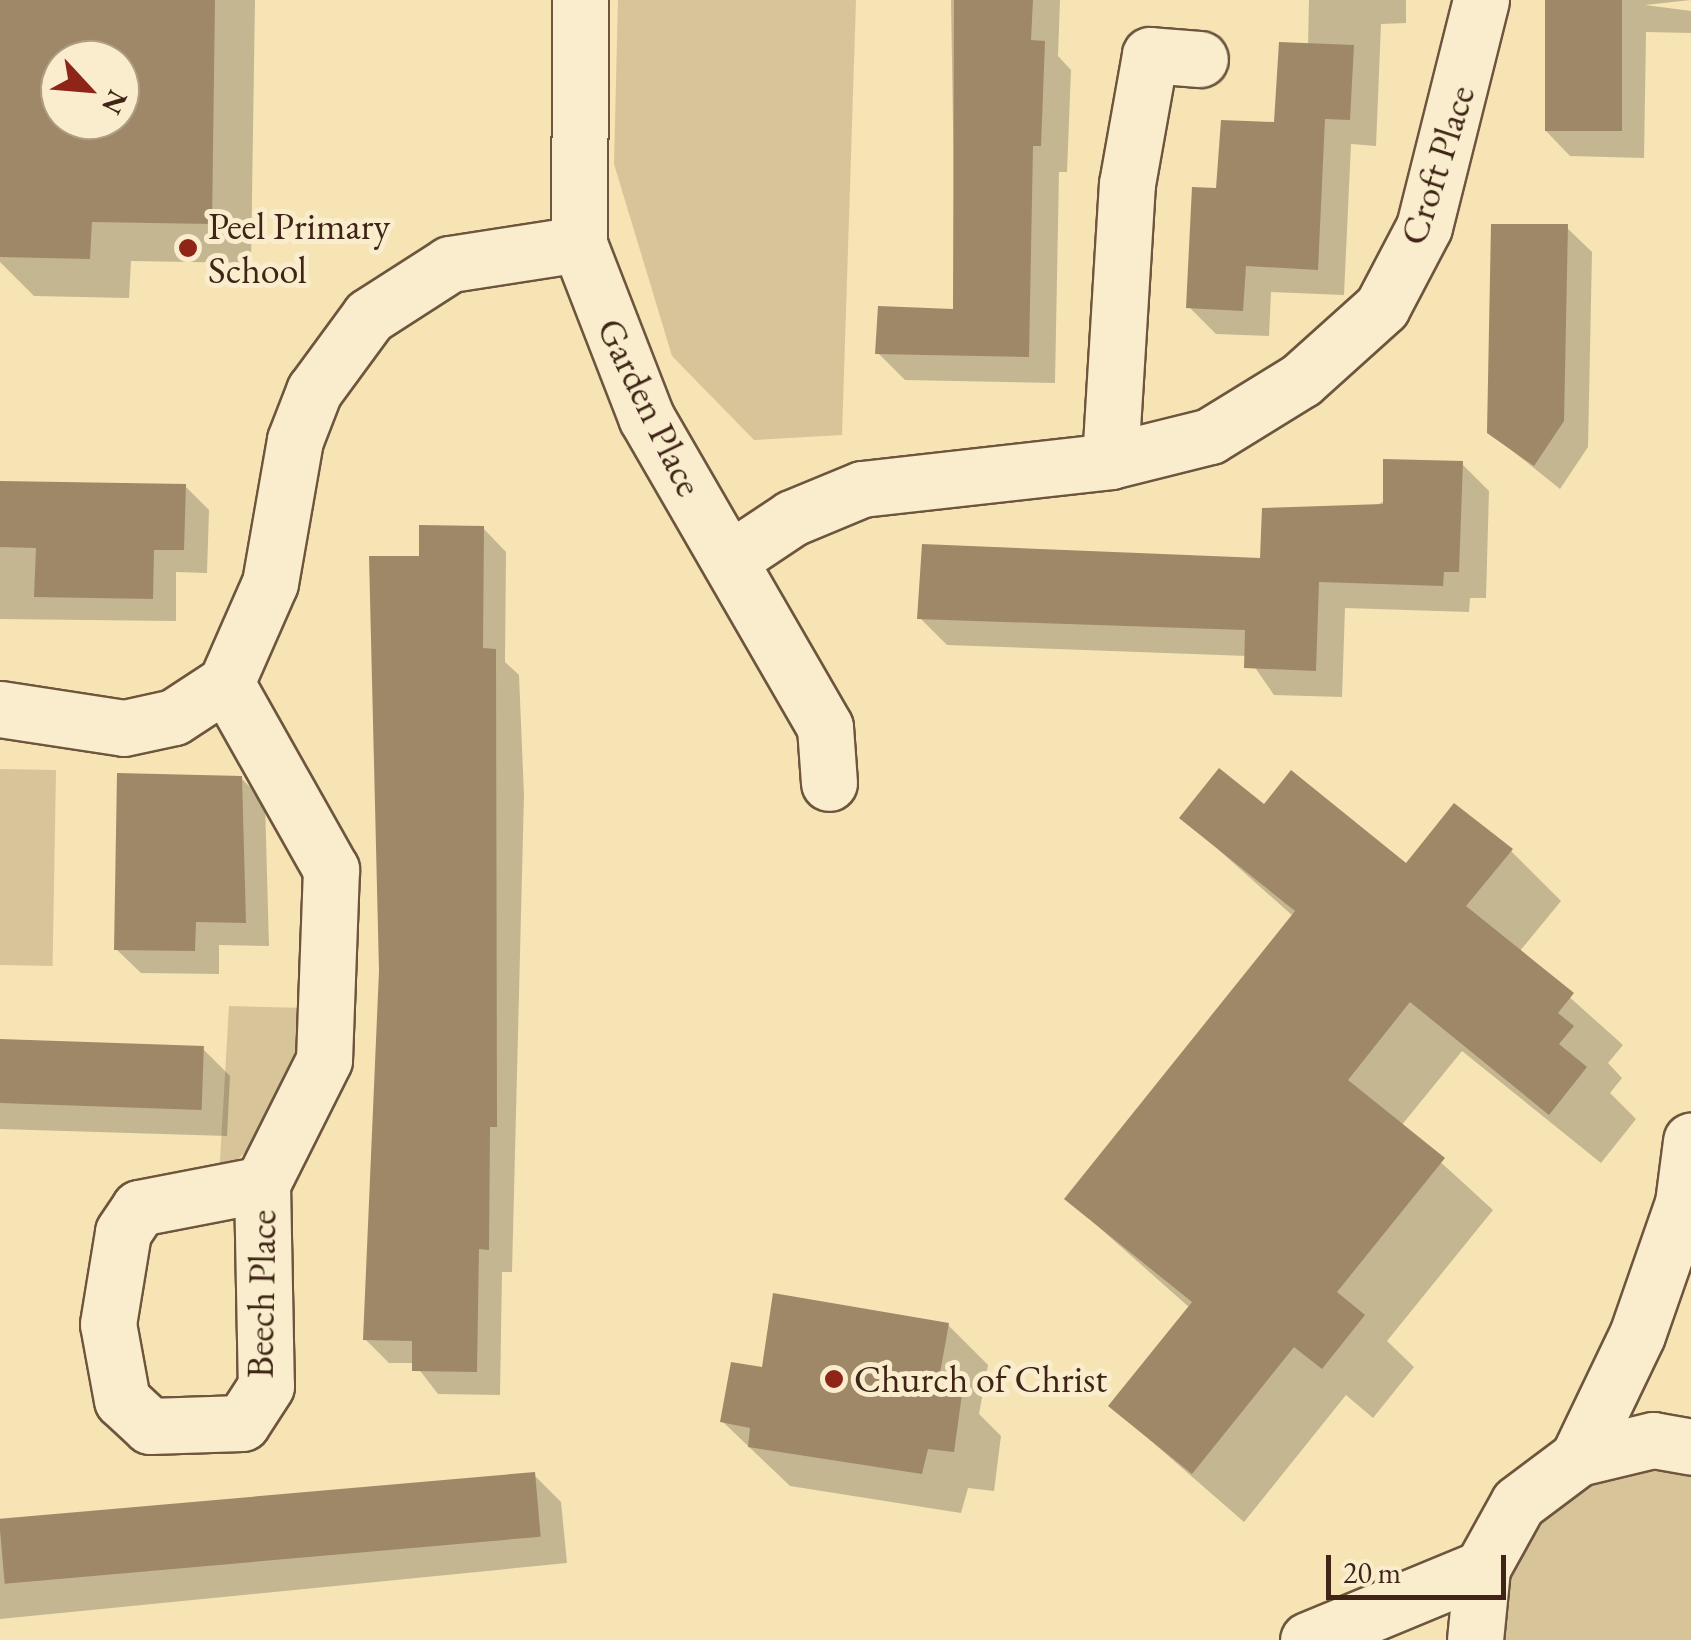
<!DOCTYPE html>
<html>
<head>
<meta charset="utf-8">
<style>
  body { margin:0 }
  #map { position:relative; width:1691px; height:1640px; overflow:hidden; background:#f6e4b4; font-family:"EB Garamond",serif }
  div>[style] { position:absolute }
  .green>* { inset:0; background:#d7c499; transform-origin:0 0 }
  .shadow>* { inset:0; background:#0003 }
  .building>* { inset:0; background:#9f8868; transform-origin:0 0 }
  .roads { filter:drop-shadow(2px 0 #6e553e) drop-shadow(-2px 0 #6e553e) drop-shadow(0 2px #6e553e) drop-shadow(0 -2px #6e553e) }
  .street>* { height:55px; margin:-27.5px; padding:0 27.5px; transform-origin:27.5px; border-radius:27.5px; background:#f9edce }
  .secondary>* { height:55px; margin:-27.5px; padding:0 27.5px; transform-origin:27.5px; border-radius:27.5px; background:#f9edce }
  .dots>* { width:28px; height:28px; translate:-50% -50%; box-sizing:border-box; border:5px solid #f9edce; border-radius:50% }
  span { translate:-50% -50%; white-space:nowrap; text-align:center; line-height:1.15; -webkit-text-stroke:10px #f9edce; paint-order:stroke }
  .street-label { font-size:38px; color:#402516 }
  .poi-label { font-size:38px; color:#402516 }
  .left { translate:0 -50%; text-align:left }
  .north { position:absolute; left:40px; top:40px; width:100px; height:100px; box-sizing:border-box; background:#f9edce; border:2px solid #af9d84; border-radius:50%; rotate:116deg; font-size:28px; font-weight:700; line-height:40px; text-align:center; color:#402516 }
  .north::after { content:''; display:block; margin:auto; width:35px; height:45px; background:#8f2418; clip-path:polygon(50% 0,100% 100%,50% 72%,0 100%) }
  .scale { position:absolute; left:1326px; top:1555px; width:180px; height:45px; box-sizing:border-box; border:5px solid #402516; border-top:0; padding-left:12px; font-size:30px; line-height:35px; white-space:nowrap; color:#402516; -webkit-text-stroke:8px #f9edce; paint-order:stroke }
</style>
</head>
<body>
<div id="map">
  <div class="green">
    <div style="clip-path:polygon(618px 0,856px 0,842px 435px,754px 440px,672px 356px,614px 164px)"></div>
    <div style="left:0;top:769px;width:56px;height:196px;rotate:1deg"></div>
    <div style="clip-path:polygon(229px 1006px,307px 1008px,287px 1111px,219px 1178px)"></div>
    <div style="clip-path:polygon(1657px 1460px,1691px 1465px,1691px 1640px,1501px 1640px,1509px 1565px,1536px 1519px,1589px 1477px)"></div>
  </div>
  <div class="shadow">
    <div style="clip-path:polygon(evenodd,0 0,255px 0,251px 263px,131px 261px,129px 298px,34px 296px,0 262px,0 0,60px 60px,120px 60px,120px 120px,60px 120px,60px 60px)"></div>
    <div style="clip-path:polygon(951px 0,1060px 0,1058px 56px,1071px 70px,1067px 172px,1059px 172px,1055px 383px,905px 380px,878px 353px,956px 312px)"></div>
    <div style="clip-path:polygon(1309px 0,1406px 0,1406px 23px,1381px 24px,1376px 146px,1351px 144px,1344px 295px,1271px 292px,1269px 336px,1216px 334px,1189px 307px,1218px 191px,1277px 125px,1308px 46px)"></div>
    <div style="clip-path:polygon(1547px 0,1691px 0,1645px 5px,1691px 11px,1691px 33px,1646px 32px,1644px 158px,1570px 156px,1545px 130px)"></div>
    <div style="clip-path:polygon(1566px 227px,1592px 252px,1588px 447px,1560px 489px,1489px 432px)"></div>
    <div style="clip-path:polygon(1462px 464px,1489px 491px,1486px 598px,1470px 598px,1469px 612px,1345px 608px,1342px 697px,1274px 695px,1247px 656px,947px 645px,920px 618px,1262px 560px)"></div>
    <div style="clip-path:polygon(0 483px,185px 486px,209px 510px,207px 573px,176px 572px,176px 621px,0 619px)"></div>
    <div style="clip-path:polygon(483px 528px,506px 552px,505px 662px,519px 675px,524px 795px,512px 1272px,502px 1272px,500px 1395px,438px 1394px,414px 1363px,389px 1363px,365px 1339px,421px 559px)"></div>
    <div style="clip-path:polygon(241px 778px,265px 802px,269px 946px,219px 945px,219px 974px,141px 973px,116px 949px)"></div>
    <div style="clip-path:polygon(1264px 807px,1406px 866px,1511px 851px,1561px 901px,1519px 952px,1623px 1045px,1608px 1063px,1622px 1078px,1610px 1093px,1636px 1119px,1601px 1163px,1462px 1051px,1401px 1126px,1493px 1210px,1387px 1341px,1414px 1367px,1373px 1418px,1346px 1395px,1244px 1522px,1111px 1406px,1190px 1308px,1067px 1199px,1294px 917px,1183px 818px)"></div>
    <div style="clip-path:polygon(0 1041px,202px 1048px,230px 1076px,227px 1136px,0 1129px)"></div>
    <div style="clip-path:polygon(948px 1325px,988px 1365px,979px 1414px,1001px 1436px,994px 1491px,968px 1488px,961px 1513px,790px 1486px,722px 1421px,764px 1370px)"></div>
    <div style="clip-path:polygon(534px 1475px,561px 1502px,567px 1563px,0 1619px,0 1527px)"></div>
  </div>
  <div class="building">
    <div style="clip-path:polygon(evenodd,0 0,215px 0,212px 224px,92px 222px,90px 259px,0 257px,0 0,60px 60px,120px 60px,120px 120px,60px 120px,60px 60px)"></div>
    <div style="clip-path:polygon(954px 0,1033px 0,1031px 40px,1045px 41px,1041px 146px,1033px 146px,1029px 357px,875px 354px,878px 306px,953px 309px)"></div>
    <div style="left:1545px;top:0;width:77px;height:131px"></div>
    <div style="clip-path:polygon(1279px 42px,1354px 45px,1350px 120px,1325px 119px,1318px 270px,1246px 266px,1243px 311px,1186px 308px,1192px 187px,1216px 188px,1221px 120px,1274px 122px)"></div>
    <div style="clip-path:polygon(1491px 224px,1568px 224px,1564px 421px,1534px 466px,1487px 433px)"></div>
    <div style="clip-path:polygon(1383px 459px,1463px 461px,1459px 572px,1444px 572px,1443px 586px,1319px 582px,1316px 671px,1244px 668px,1245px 630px,917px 619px,922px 544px,1260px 558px,1262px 508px,1383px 504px)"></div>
    <div style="clip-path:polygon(0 481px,186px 484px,184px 550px,154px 550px,153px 599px,34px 597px,36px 548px,0 547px)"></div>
    <div style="clip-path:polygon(419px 525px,484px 526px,483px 648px,496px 649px,497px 1127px,490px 1127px,489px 1250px,479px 1249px,477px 1372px,412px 1371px,412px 1341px,363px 1340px,379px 971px,369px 556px,419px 556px)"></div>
    <div style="clip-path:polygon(1219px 768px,1264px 804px,1291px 770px,1406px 863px,1454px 803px,1513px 849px,1466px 906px,1574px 993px,1558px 1013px,1574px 1026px,1559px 1044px,1587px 1067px,1549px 1115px,1410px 1002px,1348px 1080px,1445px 1158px,1337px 1292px,1365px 1315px,1322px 1369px,1294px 1347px,1192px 1474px,1108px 1406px,1192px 1302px,1064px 1199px,1295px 911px,1179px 818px)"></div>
    <div style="clip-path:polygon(117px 773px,242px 776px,246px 923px,196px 922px,195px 951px,114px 950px)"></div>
    <div style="left:0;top:1039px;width:204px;height:64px;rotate:2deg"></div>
    <div style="clip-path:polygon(773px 1293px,949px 1323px,937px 1390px,962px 1394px,954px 1452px,928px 1449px,922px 1474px,748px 1447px,750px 1428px,720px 1422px,731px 1362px,762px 1367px)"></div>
    <div style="left:535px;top:1472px;width:65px;height:538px;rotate:85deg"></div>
  </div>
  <div class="roads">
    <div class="street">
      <div style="left:580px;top:0;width:244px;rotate:90.2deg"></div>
      <div style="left:579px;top:244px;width:186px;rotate:68.8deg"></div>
      <div style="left:646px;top:417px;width:358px;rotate:60deg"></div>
      <div style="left:825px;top:727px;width:56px;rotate:85.9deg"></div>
      <div style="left:1110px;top:461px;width:278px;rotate:-86.5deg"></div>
      <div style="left:1127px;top:184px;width:131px;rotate:-79.9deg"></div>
      <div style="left:1150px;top:55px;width:50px;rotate:4.6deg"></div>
      <div style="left:732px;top:558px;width:72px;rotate:-33.7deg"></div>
      <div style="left:792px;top:518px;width:76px;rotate:-22.5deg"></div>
      <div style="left:862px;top:489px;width:250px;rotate:-6.4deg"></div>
      <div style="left:1110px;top:461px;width:103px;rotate:-14deg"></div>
      <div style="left:1210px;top:436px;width:107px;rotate:-31.6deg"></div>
      <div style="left:1301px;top:380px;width:109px;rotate:-42deg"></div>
      <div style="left:1382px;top:307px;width:90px;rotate:-62.3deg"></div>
      <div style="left:1424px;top:227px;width:234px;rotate:-75.9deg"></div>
      <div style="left:226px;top:683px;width:214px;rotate:60.6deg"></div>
      <div style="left:331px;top:869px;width:191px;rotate:92.1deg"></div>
      <div style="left:324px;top:1060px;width:139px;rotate:116.6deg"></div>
      <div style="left:0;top:709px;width:125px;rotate:8.7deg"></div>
      <div style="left:124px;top:728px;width:51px;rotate:-12.4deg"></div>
      <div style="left:174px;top:717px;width:62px;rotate:-33.2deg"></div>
      <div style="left:226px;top:683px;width:109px;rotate:-66.3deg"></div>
      <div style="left:270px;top:583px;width:145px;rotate:-80.1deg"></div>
      <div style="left:295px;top:440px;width:53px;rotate:-68.8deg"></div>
      <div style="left:314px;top:391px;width:93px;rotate:-53.7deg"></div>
      <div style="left:369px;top:316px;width:96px;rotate:-32.7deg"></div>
      <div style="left:450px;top:264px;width:131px;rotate:-8.8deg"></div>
      <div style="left:262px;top:1184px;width:202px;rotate:88.9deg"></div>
      <div style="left:266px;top:1386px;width:44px;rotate:123deg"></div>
      <div style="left:242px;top:1423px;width:92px;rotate:178.1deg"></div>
      <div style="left:150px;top:1426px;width:38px;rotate:-137deg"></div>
      <div style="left:122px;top:1400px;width:77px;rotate:-100.4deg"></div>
      <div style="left:108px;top:1324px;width:93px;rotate:-80.7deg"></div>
      <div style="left:123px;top:1232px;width:29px;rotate:-56deg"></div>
      <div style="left:139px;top:1208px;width:125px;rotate:-11deg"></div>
    </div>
    <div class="secondary">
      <div style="left:1578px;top:1458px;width:136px;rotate:-64.4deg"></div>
      <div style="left:1637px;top:1335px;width:140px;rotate:-70.8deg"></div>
      <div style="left:1683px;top:1203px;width:63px;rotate:-82.6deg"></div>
      <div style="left:1308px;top:1640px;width:188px;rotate:-22.5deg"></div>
      <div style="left:1475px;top:1640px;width:72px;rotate:-84.4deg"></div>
      <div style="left:1482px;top:1568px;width:74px;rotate:-61deg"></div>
      <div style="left:1518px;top:1503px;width:75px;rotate:-36.9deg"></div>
      <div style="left:1578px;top:1458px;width:77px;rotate:-13.5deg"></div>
      <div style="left:1653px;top:1440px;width:39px;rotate:10deg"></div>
    </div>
  </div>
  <div class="dots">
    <div style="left:188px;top:248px;background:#8f2418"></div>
    <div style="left:834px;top:1379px;background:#8f2418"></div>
  </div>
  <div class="street-label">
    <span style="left:1437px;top:165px;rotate:-72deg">Croft Place</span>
    <span style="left:650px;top:407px;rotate:64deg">Garden Place</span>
    <span style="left:261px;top:1294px;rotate:-89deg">Beech Place</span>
  </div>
  <div class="poi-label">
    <span class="left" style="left:208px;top:248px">Peel Primary<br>School</span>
    <span class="left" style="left:854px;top:1379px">Church of Christ</span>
  </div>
  <div class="north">N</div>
  <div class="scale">20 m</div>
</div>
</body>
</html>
